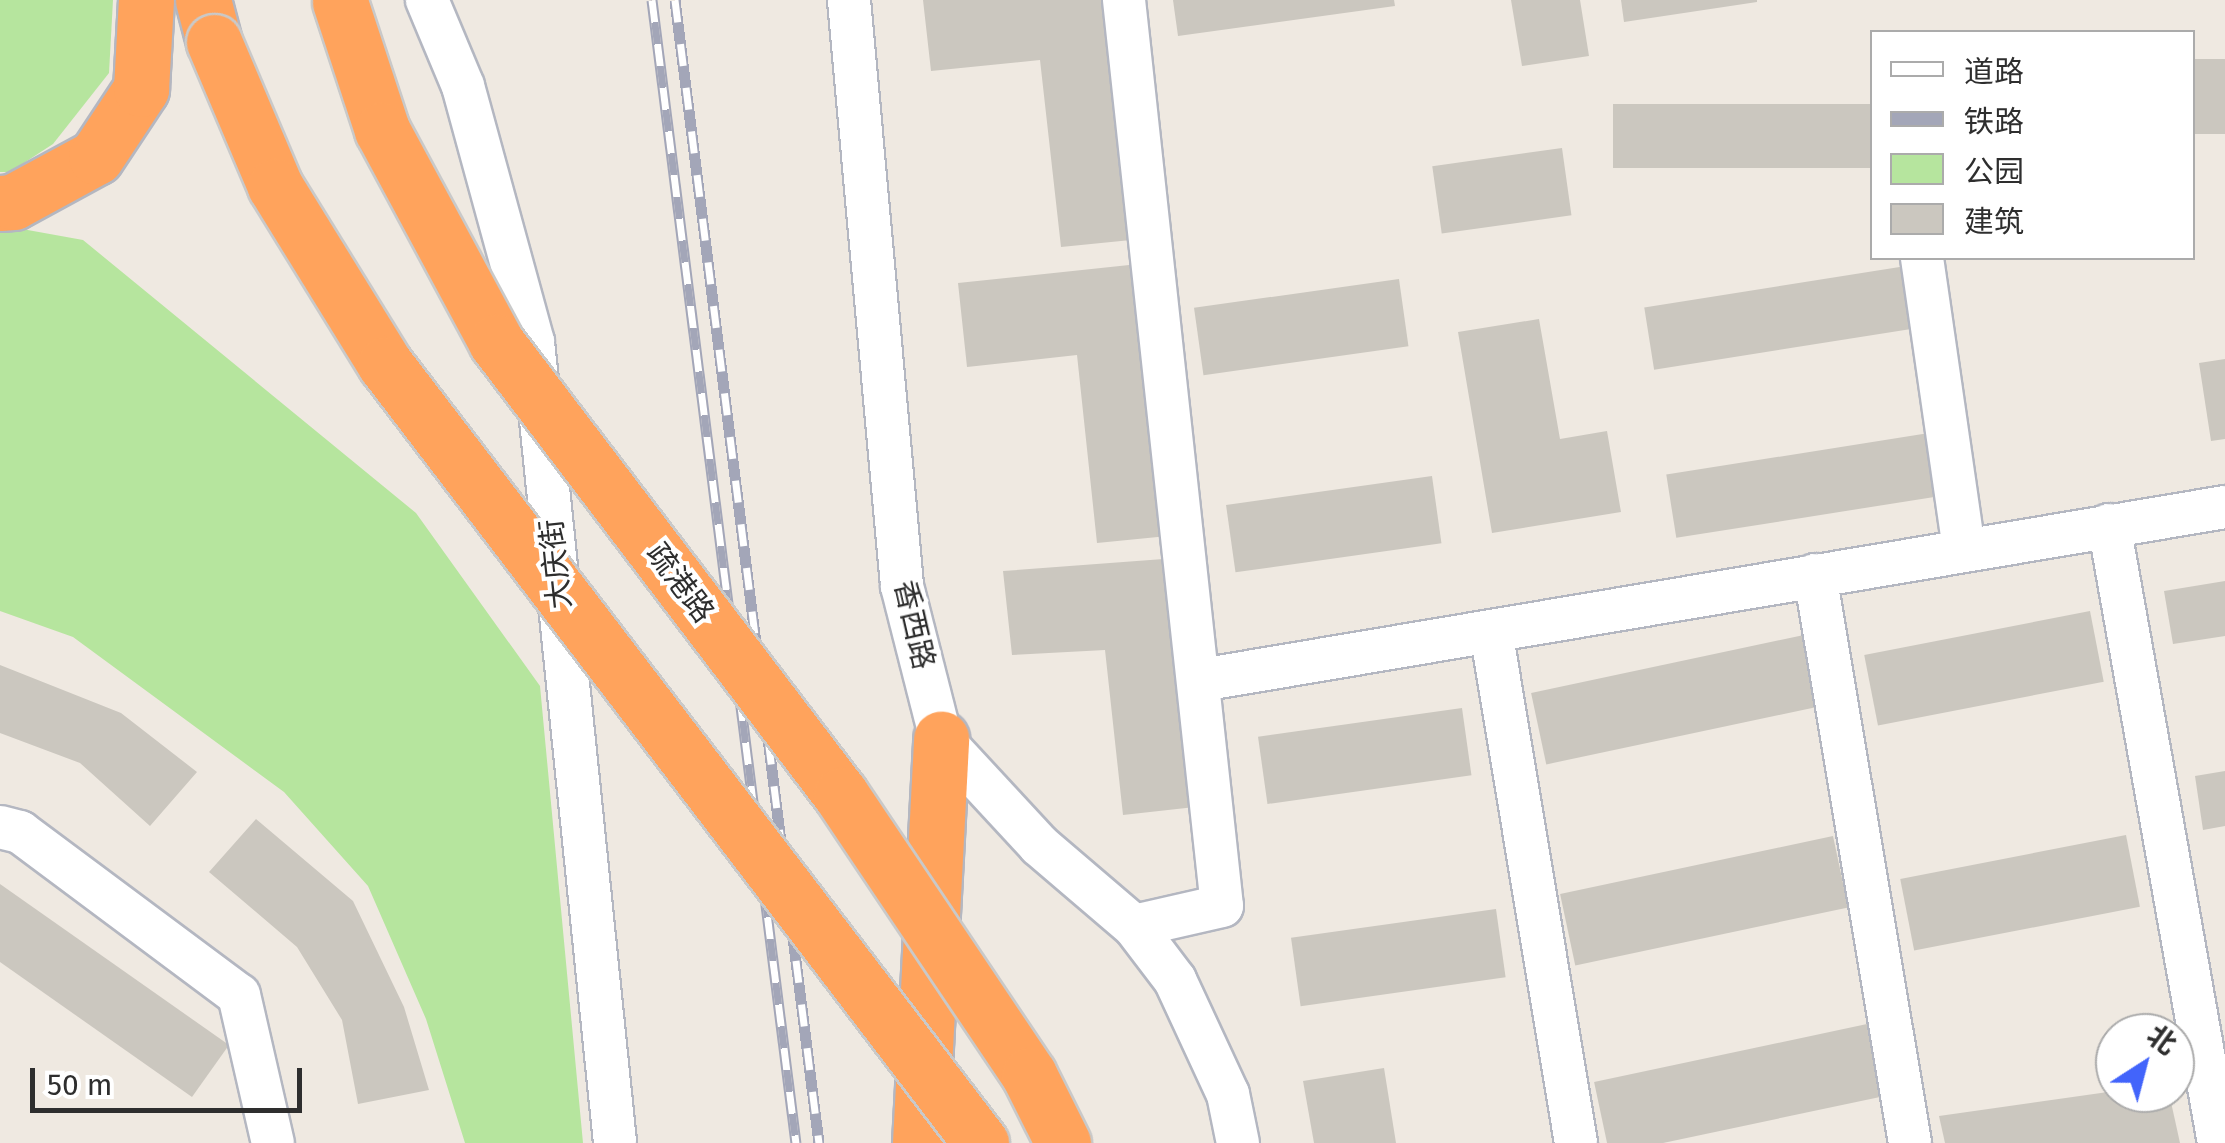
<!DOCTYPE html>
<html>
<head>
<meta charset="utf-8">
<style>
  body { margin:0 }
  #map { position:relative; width:2225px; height:1143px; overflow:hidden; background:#efe9e1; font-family:"Fira Sans","Noto Sans SC",sans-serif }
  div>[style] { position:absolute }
  .green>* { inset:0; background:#b6e59e }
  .building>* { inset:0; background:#cbc7bf; transform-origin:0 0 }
  .roads { filter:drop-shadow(2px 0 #b4b7c1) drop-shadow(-2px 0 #b4b7c1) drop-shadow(0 2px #b4b7c1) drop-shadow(0 -2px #b4b7c1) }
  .street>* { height:42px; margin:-21px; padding:0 21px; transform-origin:21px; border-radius:21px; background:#fff }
  .highway>* { height:55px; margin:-27.5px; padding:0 27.5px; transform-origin:27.5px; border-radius:27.5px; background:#ffa35c }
  .rail>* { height:11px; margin-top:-5.5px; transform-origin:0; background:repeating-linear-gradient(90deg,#fff 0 22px,#a3a6b8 0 44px); box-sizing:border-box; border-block:2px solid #a3a6b8 }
  .bridges { filter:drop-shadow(2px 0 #c9c9c9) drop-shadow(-2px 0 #c9c9c9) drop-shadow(0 2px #c9c9c9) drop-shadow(0 -2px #c9c9c9) }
  .highway-bridge>* { height:55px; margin:-27.5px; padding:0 27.5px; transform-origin:27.5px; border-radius:27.5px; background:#ffa35c }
  span { translate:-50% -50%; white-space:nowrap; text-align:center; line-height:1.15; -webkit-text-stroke:8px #fff; paint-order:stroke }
  .street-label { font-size:30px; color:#2e2e2e }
  .legend { position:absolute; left:1870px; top:30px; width:325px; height:230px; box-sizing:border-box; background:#fff; border:2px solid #ababab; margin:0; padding:12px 18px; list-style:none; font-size:30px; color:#2e2e2e }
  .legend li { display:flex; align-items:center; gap:20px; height:50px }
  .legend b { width:50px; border:2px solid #ababab }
  .north { position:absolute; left:2095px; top:1013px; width:100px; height:100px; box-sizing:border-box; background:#fff; border:2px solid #ababab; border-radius:50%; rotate:36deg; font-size:28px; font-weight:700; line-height:40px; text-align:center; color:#2e2e2e }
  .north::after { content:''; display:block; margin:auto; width:35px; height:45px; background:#4264fb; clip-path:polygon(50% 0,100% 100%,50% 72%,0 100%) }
  .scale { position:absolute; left:30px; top:1068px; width:272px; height:45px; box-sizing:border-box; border:5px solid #2e2e2e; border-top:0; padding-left:12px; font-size:30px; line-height:35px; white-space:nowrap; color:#2e2e2e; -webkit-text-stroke:8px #fff; paint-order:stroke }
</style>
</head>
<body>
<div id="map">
  <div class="green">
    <div style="clip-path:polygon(0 0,113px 0,109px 73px,53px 144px,10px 172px,0 172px)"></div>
    <div style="clip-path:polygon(0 225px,83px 240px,416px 513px,540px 686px,583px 1143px,465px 1143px,426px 1019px,368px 886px,284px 792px,73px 637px,0 611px)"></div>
  </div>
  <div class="building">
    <div style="clip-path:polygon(923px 0,1115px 0,1141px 239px,1061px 247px,1040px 60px,931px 71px)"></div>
    <div style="clip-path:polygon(1173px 0,1394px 0,1395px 6px,1178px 36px)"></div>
    <div style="clip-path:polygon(1511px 0,1580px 0,1589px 56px,1522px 66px)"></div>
    <div style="clip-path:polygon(1621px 0,1757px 0,1757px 2px,1624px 22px)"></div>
    <div style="left:2225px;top:59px;width:75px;height:33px;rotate:90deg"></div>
    <div style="left:1872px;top:104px;width:64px;height:259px;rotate:90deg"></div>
    <div style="left:1562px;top:148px;width:68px;height:131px;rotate:82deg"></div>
    <div style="clip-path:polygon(1148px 263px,1178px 535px,1097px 543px,1077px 355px,967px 367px,958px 283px)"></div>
    <div style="left:1906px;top:266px;width:63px;height:265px;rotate:81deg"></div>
    <div style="left:1399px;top:279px;width:68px;height:207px;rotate:82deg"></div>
    <div style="clip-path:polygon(1539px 319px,1560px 439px,1607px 431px,1621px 512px,1492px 533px,1458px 332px)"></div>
    <div style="clip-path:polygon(2225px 359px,2225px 439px,2211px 441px,2199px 363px)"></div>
    <div style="left:1929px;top:433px;width:64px;height:266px;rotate:81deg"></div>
    <div style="left:1432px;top:476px;width:68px;height:208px;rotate:82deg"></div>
    <div style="clip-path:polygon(1177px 558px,1204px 806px,1123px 815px,1105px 650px,1012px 655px,1003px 571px)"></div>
    <div style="clip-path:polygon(2225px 581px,2225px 636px,2173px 644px,2164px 591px)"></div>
    <div style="left:2090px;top:611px;width:72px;height:230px;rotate:79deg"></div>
    <div style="left:1804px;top:635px;width:73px;height:279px;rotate:78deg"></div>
    <div style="clip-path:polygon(0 665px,121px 713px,197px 772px,150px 826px,80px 763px,0 733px)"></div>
    <div style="left:1462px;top:708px;width:68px;height:206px;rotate:82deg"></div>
    <div style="clip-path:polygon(2225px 771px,2225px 826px,2203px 830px,2195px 776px)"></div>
    <div style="clip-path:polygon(256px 819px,353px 901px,404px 1007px,429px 1090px,358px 1104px,342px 1020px,297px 947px,209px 872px)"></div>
    <div style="left:2126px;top:835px;width:73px;height:230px;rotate:79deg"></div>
    <div style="left:1833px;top:836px;width:73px;height:279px;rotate:78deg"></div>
    <div style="clip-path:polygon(0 884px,229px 1045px,192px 1097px,0 962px)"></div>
    <div style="left:1496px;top:909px;width:69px;height:207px;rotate:82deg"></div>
    <div style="left:1867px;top:1024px;width:74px;height:279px;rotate:78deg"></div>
    <div style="clip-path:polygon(1384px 1068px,1396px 1143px,1314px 1143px,1303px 1081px)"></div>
    <div style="clip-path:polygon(2115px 1091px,2169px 1093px,2180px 1143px,1945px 1143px,1939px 1116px)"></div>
  </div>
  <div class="roads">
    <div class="street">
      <div style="left:427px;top:0;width:93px;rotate:67.3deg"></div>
      <div style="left:463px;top:86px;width:265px;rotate:74.7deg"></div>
      <div style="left:533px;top:342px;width:805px;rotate:84.15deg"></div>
      <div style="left:849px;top:0;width:588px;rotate:84.83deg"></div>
      <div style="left:902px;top:586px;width:158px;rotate:75.7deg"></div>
      <div style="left:941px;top:739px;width:144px;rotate:47.2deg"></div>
      <div style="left:1039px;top:845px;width:125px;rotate:40.5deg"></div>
      <div style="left:1134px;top:926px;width:68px;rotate:52.8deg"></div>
      <div style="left:1175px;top:980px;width:126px;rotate:65.1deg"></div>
      <div style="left:1228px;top:1094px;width:50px;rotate:78.5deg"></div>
      <div style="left:1124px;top:0;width:911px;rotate:83.83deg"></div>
      <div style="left:1222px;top:906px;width:90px;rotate:167.2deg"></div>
      <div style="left:1922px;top:258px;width:295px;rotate:81.8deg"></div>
      <div style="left:2109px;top:525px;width:628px;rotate:79.91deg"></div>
      <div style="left:1815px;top:575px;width:576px;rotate:80.5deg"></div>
      <div style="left:1491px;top:631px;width:519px;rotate:80.57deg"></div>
      <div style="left:1201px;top:680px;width:1039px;rotate:-9.59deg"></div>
      <div style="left:0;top:827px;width:21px;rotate:14deg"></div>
      <div style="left:20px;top:832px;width:273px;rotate:36.7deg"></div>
      <div style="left:239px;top:995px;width:152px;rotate:77.1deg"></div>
    </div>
    <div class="highway">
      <div style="left:203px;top:0;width:43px;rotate:75.3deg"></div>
      <div style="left:0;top:203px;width:13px;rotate:-4deg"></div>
      <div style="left:13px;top:202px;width:94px;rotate:-28.5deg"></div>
      <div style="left:96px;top:157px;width:82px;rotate:-56.5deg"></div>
      <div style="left:141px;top:89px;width:89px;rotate:-86.8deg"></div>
      <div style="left:920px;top:1143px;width:405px;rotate:-87deg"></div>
    </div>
  </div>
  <div class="rail">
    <div style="left:652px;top:0;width:1152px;rotate:82.82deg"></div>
    <div style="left:675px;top:0;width:1152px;rotate:82.82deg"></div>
  </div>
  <div class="bridges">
    <div class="highway-bridge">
      <div style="left:340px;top:2px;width:135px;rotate:71.8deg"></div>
      <div style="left:382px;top:130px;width:241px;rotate:61.7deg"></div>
      <div style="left:496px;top:342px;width:569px;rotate:52.71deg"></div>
      <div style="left:841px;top:795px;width:337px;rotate:56.1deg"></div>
      <div style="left:1029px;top:1075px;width:76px;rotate:63.4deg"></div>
      <div style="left:214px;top:42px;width:156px;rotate:67deg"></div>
      <div style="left:275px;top:186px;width:209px;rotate:58.3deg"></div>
      <div style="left:385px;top:364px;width:981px;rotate:52.58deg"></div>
    </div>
  </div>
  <div class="street-label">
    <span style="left:556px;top:564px;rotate:-96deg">大庆街</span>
    <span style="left:680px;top:583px;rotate:53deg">疏港路</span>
    <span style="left:914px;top:625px;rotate:77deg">香西路</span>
  </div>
  <ul class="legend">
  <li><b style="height:12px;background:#fff"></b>道路</li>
  <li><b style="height:12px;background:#a3a6b8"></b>铁路</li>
  <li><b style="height:28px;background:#b6e59e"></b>公园</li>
  <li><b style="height:28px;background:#cbc7bf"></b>建筑</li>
  </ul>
  <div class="north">北</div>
  <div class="scale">50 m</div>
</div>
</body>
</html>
